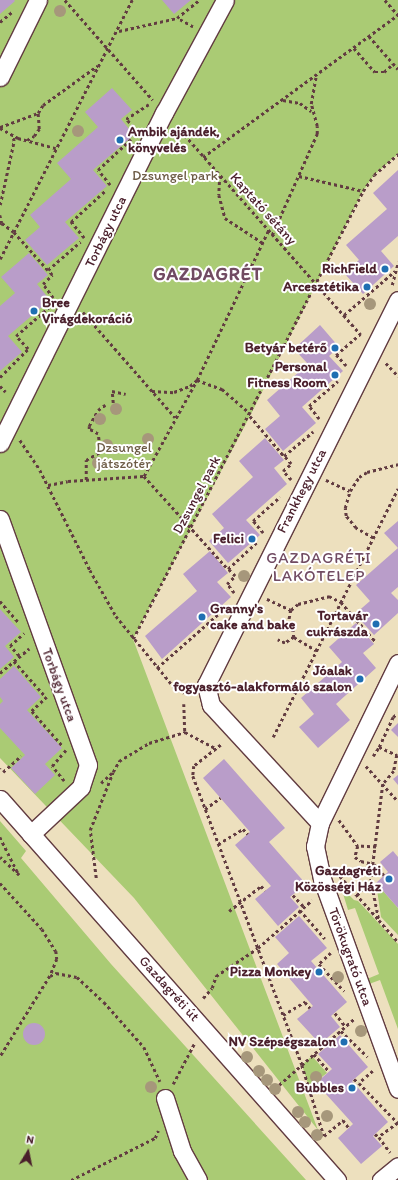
<!DOCTYPE html>
<html>
<head>
<meta charset="utf-8">
<style>
  body { margin:0 }
  #map { position:relative; width:398px; height:1180px; overflow:hidden; background:#ede0be; font-family:Itim,sans-serif }
  div>[style] { position:absolute }
  .green>* { inset:0; background:#aacb74 }
  .building>* { inset:0; background:#b99dc9 }
  .round { border-radius:50% }
  .path>* { height:2.5px; margin-top:-1.25px; transform-origin:0; background:repeating-linear-gradient(90deg,#623c41 0 3px,transparent 0 6px) }
  .roads { filter:drop-shadow(1px 0 #623c41) drop-shadow(-1px 0 #623c41) drop-shadow(0 1px #623c41) drop-shadow(0 -1px #623c41) }
  .minor>* { height:17px; margin:-8.5px; padding:0 8.5px; transform-origin:8.5px; border-radius:8.5px; background:#fff }
  .trees>* { width:12px; height:12px; margin:-6px; border-radius:50%; background:#a6977b }
  .dots>* { width:11px; height:11px; translate:-50% -50%; box-sizing:border-box; border:2px solid #fff; border-radius:50% }
  span { translate:-50% -50%; white-space:nowrap; text-align:center; line-height:1.15; -webkit-text-stroke:4px #fff; paint-order:stroke }
  .poi-label { font-size:14px; color:#4a1f2b; font-weight:700 }
  .left { translate:0 -50%; text-align:left }
  .right { translate:-100% -50%; text-align:right }
  .park-label { font-size:14px; color:#6c5b45 }
  .street-label { font-size:14px; color:#4a1f2b }
  .quarter-label { font-size:16px; color:#714b62; letter-spacing:1px }
  .district-label { font-size:18px; color:#714b62; font-weight:700; letter-spacing:1px }
  .north { position:absolute; left:8px; top:1132px; width:40px; height:40px; -webkit-text-stroke:3px #fff; paint-order:stroke; rotate:10deg; font-size:11px; font-weight:700; line-height:16px; text-align:center; color:#4a1f2b }
  .north::after { content:''; display:block; margin:auto; width:14px; height:18px; background:#4a1f2b; clip-path:polygon(50% 0,100% 100%,50% 72%,0 100%) }
</style>
</head>
<body>
<div id="map">
  <div class="green">
    <div style="clip-path:polygon(0 0,398px 0,398px 154px,374px 175px,363px 191px,250px 416px,133px 639px,318px 1130px,134px 898px,0 758px)"></div>
    <div style="clip-path:polygon(0 821px,26px 851px,21px 858px,111px 964px,306px 1180px,0 1180px)"></div>
    <div style="clip-path:polygon(376px 883px,398px 908px,398px 935px,381px 917px)"></div>
    <div style="clip-path:polygon(341px 887px,354px 900px,358px 901px,398px 944px,398px 1029px,380px 980px,369px 984px,367px 979px,379px 974px,355px 908px,348px 910px)"></div>
    <div style="clip-path:polygon(312px 1056px,327px 1073px,309px 1087px,302px 1065px)"></div>
  </div>
  <div class="building">
    <div style="clip-path:polygon(0 0,14px 0,15px 1px,0 14px)"></div>
    <div style="clip-path:polygon(162px 0,191px 0,174px 14px)"></div>
    <div style="clip-path:polygon(112px 88px,132px 110px,121px 119px,134px 135px,93px 170px,107px 186px,65px 222px,79px 238px,47px 265px,25px 240px,40px 227px,30px 215px,71px 179px,57px 163px,98px 127px,85px 112px)"></div>
    <div style="clip-path:polygon(398px 170px,398px 236px,381px 251px,394px 266px,363px 294px,344px 273px,359px 260px,346px 245px,387px 209px,373px 193px)"></div>
    <div style="clip-path:polygon(29px 253px,48px 275px,37px 284px,50px 300px,8px 336px,22px 352px,0 371px,0 306px,15px 293px,1px 277px)"></div>
    <div style="clip-path:polygon(320px 325px,339px 347px,329px 356px,343px 371px,302px 407px,316px 423px,283px 451px,265px 429px,280px 416px,267px 400px,308px 364px,294px 349px)"></div>
    <div style="clip-path:polygon(265px 438px,284px 460px,274px 468px,287px 484px,246px 520px,260px 535px,228px 563px,209px 541px,224px 528px,212px 514px,253px 477px,239px 461px)"></div>
    <div style="clip-path:polygon(398px 521px,398px 587px,391px 593px,398px 600px,398px 613px,374px 635px,355px 614px,370px 601px,356px 585px,398px 548px,384px 533px)"></div>
    <div style="clip-path:polygon(210px 551px,228px 573px,217px 582px,231px 597px,162px 659px,145px 636px,197px 591px,183px 574px)"></div>
    <div style="clip-path:polygon(0 609px,21px 632px,5px 646px,14px 657px,0 669px)"></div>
    <div style="clip-path:polygon(356px 623px,374px 644px,363px 653px,376px 668px,336px 704px,350px 720px,318px 748px,299px 727px,314px 714px,301px 698px,342px 662px,329px 647px)"></div>
    <div style="clip-path:polygon(14px 666px,41px 697px,27px 710px,62px 748px,45px 764px,55px 775px,35px 794px,11px 768px,25px 755px,0 728px,0 704px,3px 701px,0 697px,0 679px)"></div>
    <div style="clip-path:polygon(398px 723px,398px 737px,391px 730px)"></div>
    <div style="clip-path:polygon(224px 759px,285px 828px,269px 842px,306px 884px,290px 897px,299px 907px,278px 926px,255px 899px,271px 886px,235px 845px,250px 832px,203px 778px)"></div>
    <div style="clip-path:polygon(398px 775px,398px 785px,393px 779px)"></div>
    <div style="clip-path:polygon(393px 851px,398px 857px,398px 908px,376px 883px,388px 872px,380px 862px)"></div>
    <div style="clip-path:polygon(299px 916px,327px 948px,311px 961px,347px 1002px,331px 1016px,340px 1027px,320px 1044px,297px 1019px,313px 1006px,277px 964px,289px 953px,275px 937px)"></div>
    <div class="round" style="left:23px;top:1023px;width:22px;height:22px"></div>
    <div style="clip-path:polygon(340px 1035px,368px 1067px,352px 1081px,388px 1122px,373px 1136px,382px 1146px,361px 1164px,338px 1138px,353px 1124px,316px 1083px,332px 1069px,318px 1054px)"></div>
  </div>
  <div class="path">
    <div style="left:65px;top:0;width:133px;rotate:48.7deg"></div>
    <div style="left:385px;top:0;width:20px;rotate:49deg"></div>
    <div style="left:0;top:22px;width:16px;rotate:-40deg"></div>
    <div style="left:193px;top:27px;width:18px;rotate:-151deg"></div>
    <div style="left:177px;top:18px;width:28px;rotate:-39deg"></div>
    <div style="left:119px;top:31px;width:59px;rotate:-12.6deg"></div>
    <div style="left:369px;top:36px;width:44px;rotate:48.7deg"></div>
    <div style="left:354px;top:48px;width:32px;rotate:49deg"></div>
    <div style="left:375px;top:72px;width:9px"></div>
    <div style="left:384px;top:72px;width:12px;rotate:-42deg"></div>
    <div style="left:283px;top:100px;width:17px;rotate:10deg"></div>
    <div style="left:300px;top:103px;width:14px;rotate:36deg"></div>
    <div style="left:177px;top:126px;width:278px;rotate:48.6deg"></div>
    <div style="left:0;top:127px;width:40px;rotate:-20.2deg"></div>
    <div style="left:0;top:128px;width:21px;rotate:29deg"></div>
    <div style="left:18px;top:138px;width:39px;rotate:15deg"></div>
    <div style="left:137px;top:132px;width:17px;rotate:-130deg"></div>
    <div style="left:126px;top:119px;width:27px;rotate:-33deg"></div>
    <div style="left:27px;top:140px;width:8px;rotate:-30deg"></div>
    <div style="left:34px;top:136px;width:9px;rotate:-54deg"></div>
    <div style="left:39px;top:129px;width:16px;rotate:-94deg"></div>
    <div style="left:38px;top:113px;width:9px;rotate:-58deg"></div>
    <div style="left:43px;top:105px;width:67px;rotate:-35.8deg"></div>
    <div style="left:203px;top:157px;width:241px;rotate:-36.1deg"></div>
    <div style="left:220px;top:176px;width:19px;rotate:93deg"></div>
    <div style="left:219px;top:195px;width:24px;rotate:75deg"></div>
    <div style="left:225px;top:218px;width:45px;rotate:33.3deg"></div>
    <div style="left:299px;top:176px;width:66px;rotate:13.2deg"></div>
    <div style="left:110px;top:185px;width:19px;rotate:-129deg"></div>
    <div style="left:98px;top:170px;width:45px;rotate:-43.2deg"></div>
    <div style="left:0;top:205px;width:66px;rotate:-77.7deg"></div>
    <div style="left:14px;top:141px;width:6px;rotate:-108deg"></div>
    <div style="left:0;top:215px;width:8px;rotate:76deg"></div>
    <div style="left:0;top:224px;width:2px;rotate:-27deg"></div>
    <div style="left:2px;top:223px;width:15px;rotate:37deg"></div>
    <div style="left:14px;top:232px;width:51px;rotate:48.2deg"></div>
    <div style="left:272px;top:235px;width:111px;rotate:-66deg"></div>
    <div style="left:317px;top:134px;width:8px;rotate:-90deg"></div>
    <div style="left:317px;top:126px;width:23px;rotate:-105deg"></div>
    <div style="left:311px;top:104px;width:27px;rotate:-80deg"></div>
    <div style="left:84px;top:238px;width:21px;rotate:-129deg"></div>
    <div style="left:71px;top:222px;width:46px;rotate:-42.4deg"></div>
    <div style="left:0;top:259px;width:291px;rotate:-63deg"></div>
    <div style="left:392px;top:285px;width:24px;rotate:-75deg"></div>
    <div style="left:53px;top:298px;width:17px;rotate:-126deg"></div>
    <div style="left:43px;top:284px;width:13px;rotate:-45deg"></div>
    <div style="left:52px;top:275px;width:6px;rotate:-129deg"></div>
    <div style="left:48px;top:270px;width:43px;rotate:-41.2deg"></div>
    <div style="left:83px;top:312px;width:140px;rotate:48.8deg"></div>
    <div style="left:344px;top:315px;width:67px;rotate:-40.8deg"></div>
    <div style="left:386px;top:363px;width:18px;rotate:47deg"></div>
    <div style="left:346px;top:366px;width:15px;rotate:-132deg"></div>
    <div style="left:336px;top:355px;width:32px;rotate:-41deg"></div>
    <div style="left:0;top:377px;width:40px;rotate:-45deg"></div>
    <div style="left:28px;top:349px;width:18px;rotate:-133deg"></div>
    <div style="left:16px;top:336px;width:43px;rotate:-41.2deg"></div>
    <div style="left:0;top:386px;width:8px;rotate:45deg"></div>
    <div style="left:152px;top:391px;width:22px;rotate:3deg"></div>
    <div style="left:174px;top:392px;width:17px;rotate:-21deg"></div>
    <div style="left:190px;top:386px;width:9px;rotate:-41deg"></div>
    <div style="left:197px;top:380px;width:27px;rotate:20deg"></div>
    <div style="left:222px;top:389px;width:38px;rotate:41deg"></div>
    <div style="left:113px;top:403px;width:12px;rotate:-95deg"></div>
    <div style="left:112px;top:391px;width:14px;rotate:12deg"></div>
    <div style="left:250px;top:416px;width:52px;rotate:49.6deg"></div>
    <div style="left:319px;top:419px;width:16px;rotate:-128deg"></div>
    <div style="left:309px;top:406px;width:38px;rotate:-41deg"></div>
    <div style="left:20px;top:440px;width:36px;rotate:56deg"></div>
    <div style="left:40px;top:470px;width:112px;rotate:63.4deg"></div>
    <div style="left:90px;top:570px;width:53px;rotate:60.5deg"></div>
    <div style="left:116px;top:616px;width:90px;rotate:50.8deg"></div>
    <div style="left:173px;top:686px;width:13px;rotate:32deg"></div>
    <div style="left:144px;top:476px;width:125px;rotate:47.9deg"></div>
    <div style="left:86px;top:480px;width:20px;rotate:-90deg"></div>
    <div style="left:86px;top:460px;width:16px;rotate:-30deg"></div>
    <div style="left:100px;top:452px;width:18px;rotate:-96deg"></div>
    <div style="left:98px;top:434px;width:10px;rotate:-151deg"></div>
    <div style="left:89px;top:429px;width:3px;rotate:-90deg"></div>
    <div style="left:89px;top:426px;width:18px;rotate:-61deg"></div>
    <div style="left:98px;top:410px;width:9px;rotate:-36deg"></div>
    <div style="left:291px;top:480px;width:12px;rotate:-132deg"></div>
    <div style="left:283px;top:471px;width:11px;rotate:-41deg"></div>
    <div style="left:291px;top:464px;width:11px;rotate:-131deg"></div>
    <div style="left:284px;top:456px;width:38px;rotate:-40deg"></div>
    <div style="left:326px;top:480px;width:26px;rotate:25deg"></div>
    <div style="left:48px;top:485px;width:20px;rotate:-11deg"></div>
    <div style="left:68px;top:481px;width:76px;rotate:-3.8deg"></div>
    <div style="left:144px;top:476px;width:110px;rotate:-61.1deg"></div>
    <div style="left:197px;top:380px;width:165px;rotate:-64.5deg"></div>
    <div style="left:263px;top:533px;width:16px;rotate:-130deg"></div>
    <div style="left:253px;top:521px;width:36px;rotate:-42deg"></div>
    <div style="left:373px;top:538px;width:20px;rotate:-150deg"></div>
    <div style="left:356px;top:528px;width:16px;rotate:-130deg"></div>
    <div style="left:346px;top:516px;width:8px;rotate:-97deg"></div>
    <div style="left:345px;top:508px;width:18px;rotate:-74deg"></div>
    <div style="left:350px;top:491px;width:17px;rotate:-57deg"></div>
    <div style="left:359px;top:477px;width:9px;rotate:-32deg"></div>
    <div style="left:367px;top:472px;width:32px;rotate:-14deg"></div>
    <div style="left:234px;top:593px;width:11px;rotate:-128deg"></div>
    <div style="left:227px;top:584px;width:11px;rotate:-45deg"></div>
    <div style="left:235px;top:576px;width:10px;rotate:-135deg"></div>
    <div style="left:228px;top:569px;width:40px;rotate:-43deg"></div>
    <div style="left:267px;top:599px;width:26px;rotate:25deg"></div>
    <div style="left:291px;top:610px;width:15px;rotate:101deg"></div>
    <div style="left:288px;top:625px;width:6px;rotate:39deg"></div>
    <div style="left:293px;top:629px;width:8px;rotate:83deg"></div>
    <div style="left:294px;top:637px;width:11px;rotate:146deg"></div>
    <div style="left:285px;top:643px;width:8px;rotate:-157deg"></div>
    <div style="left:0;top:601px;width:28px;rotate:49deg"></div>
    <div style="left:291px;top:610px;width:9px;rotate:-41deg"></div>
    <div style="left:298px;top:604px;width:32px;rotate:-14deg"></div>
    <div style="left:329px;top:596px;width:13px;rotate:27deg"></div>
    <div style="left:341px;top:602px;width:52px;rotate:48.9deg"></div>
    <div style="left:294px;top:637px;width:26px;rotate:31deg"></div>
    <div style="left:133px;top:639px;width:504px;rotate:-62.82deg"></div>
    <div style="left:363px;top:191px;width:19px;rotate:-55deg"></div>
    <div style="left:374px;top:175px;width:32px;rotate:-41deg"></div>
    <div style="left:19px;top:656px;width:13px;rotate:-132deg"></div>
    <div style="left:10px;top:646px;width:19px;rotate:-43deg"></div>
    <div style="left:14px;top:661px;width:47px;rotate:48.5deg"></div>
    <div style="left:157px;top:668px;width:89px;rotate:-41.4deg"></div>
    <div style="left:0;top:673px;width:38px;rotate:-40deg"></div>
    <div style="left:47px;top:697px;width:21px;rotate:137deg"></div>
    <div style="left:32px;top:711px;width:45px;rotate:48.6deg"></div>
    <div style="left:184px;top:704px;width:28px;rotate:88deg"></div>
    <div style="left:185px;top:732px;width:36px;rotate:28deg"></div>
    <div style="left:273px;top:737px;width:278px;rotate:-63.3deg"></div>
    <div style="left:221px;top:745px;width:34px;rotate:142deg"></div>
    <div style="left:194px;top:766px;width:10px;rotate:96deg"></div>
    <div style="left:193px;top:776px;width:309px;rotate:69.3deg"></div>
    <div style="left:302px;top:1065px;width:74px;rotate:72.8deg"></div>
    <div style="left:324px;top:1136px;width:25px;rotate:-40deg"></div>
    <div style="left:343px;top:1120px;width:10px;rotate:53deg"></div>
    <div style="left:379px;top:747px;width:33px;rotate:-65deg"></div>
    <div style="left:393px;top:717px;width:6px;rotate:-39deg"></div>
    <div style="left:373px;top:756px;width:11px;rotate:-56deg"></div>
    <div style="left:379px;top:747px;width:20px;rotate:24deg"></div>
    <div style="left:397px;top:755px;width:16px;rotate:101deg"></div>
    <div style="left:394px;top:771px;width:17px;rotate:130deg"></div>
    <div style="left:383px;top:784px;width:97px;rotate:97.1deg"></div>
    <div style="left:371px;top:880px;width:41px;rotate:78.7deg"></div>
    <div style="left:379px;top:920px;width:29px;rotate:49deg"></div>
    <div style="left:366px;top:766px;width:47px;rotate:47.6deg"></div>
    <div style="left:0;top:768px;width:1px;rotate:90deg"></div>
    <div style="left:3px;top:772px;width:24px;rotate:-42deg"></div>
    <div style="left:64px;top:781px;width:19px;rotate:-129deg"></div>
    <div style="left:52px;top:766px;width:21px;rotate:-49deg"></div>
    <div style="left:101px;top:783px;width:16px;rotate:-43deg"></div>
    <div style="left:113px;top:772px;width:13px;rotate:-61deg"></div>
    <div style="left:119px;top:761px;width:35px;rotate:-31deg"></div>
    <div style="left:149px;top:743px;width:38px;rotate:-17deg"></div>
    <div style="left:205px;top:809px;width:19px;rotate:-36deg"></div>
    <div style="left:339px;top:820px;width:32px;rotate:54deg"></div>
    <div style="left:0;top:837px;width:42px;rotate:63.4deg"></div>
    <div style="left:19px;top:875px;width:26px;rotate:-137deg"></div>
    <div style="left:218px;top:844px;width:29px;rotate:-31deg"></div>
    <div style="left:243px;top:829px;width:7px;rotate:45deg"></div>
    <div style="left:376px;top:847px;width:18px;rotate:-177deg"></div>
    <div style="left:358px;top:846px;width:11px;rotate:105deg"></div>
    <div style="left:355px;top:857px;width:7px;rotate:34deg"></div>
    <div style="left:361px;top:861px;width:13px;rotate:13deg"></div>
    <div style="left:374px;top:864px;width:15px;rotate:48deg"></div>
    <div style="left:340px;top:876px;width:59px;rotate:48.4deg"></div>
    <div style="left:96px;top:878px;width:48px;rotate:-97.1deg"></div>
    <div style="left:90px;top:830px;width:62px;rotate:-68.4deg"></div>
    <div style="left:0;top:883px;width:62px;rotate:47.6deg"></div>
    <div style="left:42px;top:929px;width:26px;rotate:58deg"></div>
    <div style="left:56px;top:951px;width:8px;rotate:83deg"></div>
    <div style="left:57px;top:959px;width:18px;rotate:112deg"></div>
    <div style="left:50px;top:976px;width:95px;rotate:121.7deg"></div>
    <div style="left:293px;top:895px;width:16px;rotate:47deg"></div>
    <div style="left:357px;top:895px;width:20px;rotate:-45deg"></div>
    <div style="left:300px;top:910px;width:38px;rotate:49deg"></div>
    <div style="left:229px;top:911px;width:41px;rotate:-38deg"></div>
    <div style="left:261px;top:886px;width:6px;rotate:45deg"></div>
    <div style="left:331px;top:953px;width:16px;rotate:137deg"></div>
    <div style="left:319px;top:964px;width:37px;rotate:47deg"></div>
    <div style="left:50px;top:976px;width:7px;rotate:-27deg"></div>
    <div style="left:56px;top:973px;width:21px;rotate:11deg"></div>
    <div style="left:77px;top:977px;width:37px;rotate:43deg"></div>
    <div style="left:104px;top:1002px;width:60px;rotate:48.4deg"></div>
    <div style="left:144px;top:1047px;width:38px;rotate:65deg"></div>
    <div style="left:203px;top:998px;width:13px;rotate:-48deg"></div>
    <div style="left:212px;top:988px;width:13px;rotate:-72deg"></div>
    <div style="left:216px;top:976px;width:50px;rotate:-33.7deg"></div>
    <div style="left:258px;top:948px;width:72px;rotate:-41.6deg"></div>
    <div style="left:335px;top:1013px;width:18px;rotate:52deg"></div>
    <div style="left:283px;top:1015px;width:26px;rotate:-31deg"></div>
    <div style="left:305px;top:1002px;width:8px;rotate:50deg"></div>
    <div style="left:341px;top:1031px;width:37px;rotate:44deg"></div>
    <div style="left:314px;top:1054px;width:23px;rotate:49deg"></div>
    <div style="left:373px;top:1071px;width:18px;rotate:139deg"></div>
    <div style="left:359px;top:1083px;width:56px;rotate:45.7deg"></div>
    <div style="left:398px;top:1123px;width:24px;rotate:144deg"></div>
    <div style="left:379px;top:1137px;width:19px;rotate:54deg"></div>
    <div style="left:354px;top:1079px;width:6px;rotate:39deg"></div>
    <div style="left:173px;top:1084px;width:45px;rotate:-62.3deg"></div>
    <div style="left:279px;top:1085px;width:101px;rotate:-41.4deg"></div>
    <div style="left:375px;top:1134px;width:5px;rotate:37deg"></div>
    <div style="left:71px;top:1180px;width:94px;rotate:-26.6deg"></div>
    <div style="left:155px;top:1138px;width:8px;rotate:-67deg"></div>
  </div>
  <div class="roads">
    <div class="minor">
      <div style="left:0;top:77px;width:86px;rotate:-63.7deg"></div>
      <div style="left:0;top:443px;width:369px;rotate:-63.6deg"></div>
      <div style="left:164px;top:113px;width:128px;rotate:-61.6deg"></div>
      <div style="left:0;top:519px;width:261px;rotate:70.3deg"></div>
      <div style="left:88px;top:765px;width:23px;rotate:108deg"></div>
      <div style="left:81px;top:787px;width:69px;rotate:136.8deg"></div>
      <div style="left:398px;top:663px;width:178px;rotate:116deg"></div>
      <div style="left:320px;top:823px;width:24px;rotate:102deg"></div>
      <div style="left:315px;top:846px;width:34px;rotate:78deg"></div>
      <div style="left:322px;top:879px;width:223px;rotate:70.1deg"></div>
      <div style="left:0;top:799px;width:509px;rotate:48.51deg"></div>
      <div style="left:320px;top:823px;width:161px;rotate:-132.7deg"></div>
      <div style="left:211px;top:705px;width:21px;rotate:-104deg"></div>
      <div style="left:206px;top:685px;width:430px;rotate:-63.5deg"></div>
      <div style="left:165px;top:1098px;width:56px;rotate:72.2deg"></div>
      <div style="left:182px;top:1151px;width:33px;rotate:61deg"></div>
      <div style="left:381px;top:1180px;width:22px;rotate:-39deg"></div>
    </div>
  </div>
  <div class="trees">
    <div style="left:60px;top:11px"></div>
    <div style="left:78px;top:131px"></div>
    <div style="left:370px;top:304px"></div>
    <div style="left:116px;top:409px"></div>
    <div style="left:100px;top:419px"></div>
    <div style="left:148px;top:439px"></div>
    <div style="left:107px;top:445px"></div>
    <div style="left:98px;top:463px"></div>
    <div style="left:244px;top:576px"></div>
    <div style="left:338px;top:977px"></div>
    <div style="left:361px;top:1031px"></div>
    <div style="left:247px;top:1057px"></div>
    <div style="left:259px;top:1071px"></div>
    <div style="left:316px;top:1077px"></div>
    <div style="left:267px;top:1080px"></div>
    <div style="left:151px;top:1087px"></div>
    <div style="left:275px;top:1089px"></div>
    <div style="left:298px;top:1112px"></div>
    <div style="left:327px;top:1116px"></div>
    <div style="left:305px;top:1122px"></div>
    <div style="left:317px;top:1135px"></div>
  </div>
  <div class="dots">
    <div style="left:120px;top:140px;background:#1f6fb2"></div>
    <div style="left:385px;top:269px;background:#1f6fb2"></div>
    <div style="left:367px;top:287px;background:#1f6fb2"></div>
    <div style="left:34px;top:311px;background:#1f6fb2"></div>
    <div style="left:335px;top:348px;background:#1f6fb2"></div>
    <div style="left:335px;top:375px;background:#1f6fb2"></div>
    <div style="left:252px;top:539px;background:#1f6fb2"></div>
    <div style="left:202px;top:617px;background:#1f6fb2"></div>
    <div style="left:376px;top:624px;background:#1f6fb2"></div>
    <div style="left:360px;top:679px;background:#1f6fb2"></div>
    <div style="left:389px;top:879px;background:#1f6fb2"></div>
    <div style="left:319px;top:972px;background:#1f6fb2"></div>
    <div style="left:344px;top:1042px;background:#1f6fb2"></div>
    <div style="left:352px;top:1088px;background:#1f6fb2"></div>
  </div>
  <div class="poi-label">
    <span class="left" style="left:128px;top:140px">Ambik ajándék,<br>könyvelés</span>
    <span class="right" style="left:377px;top:269px">RichField</span>
    <span class="right" style="left:359px;top:287px">Arcesztétika</span>
    <span class="left" style="left:42px;top:311px">Bree<br>Virágdekoráció</span>
    <span class="right" style="left:327px;top:348px">Betyár betérő</span>
    <span class="right" style="left:327px;top:375px">Personal<br>Fitness Room</span>
    <span class="right" style="left:244px;top:539px">Felici</span>
    <span class="left" style="left:210px;top:617px">Granny's<br>cake and bake</span>
    <span class="right" style="left:368px;top:624px">Tortavár<br>cukrászda</span>
    <span class="right" style="left:352px;top:679px">Jóalak<br>fogyasztó-alakformáló szalon</span>
    <span class="right" style="left:381px;top:879px">Gazdagréti<br>Közösségi Ház</span>
    <span class="right" style="left:311px;top:972px">Pizza Monkey</span>
    <span class="right" style="left:336px;top:1042px">NV Szépségszalon</span>
    <span class="right" style="left:344px;top:1088px">Bubbles</span>
  </div>
  <div class="park-label">
    <span style="left:175px;top:176px">Dzsungel park</span>
    <span style="left:124px;top:456px">Dzsungel<br>játszótér</span>
  </div>
  <div class="street-label">
    <span style="left:263px;top:209px;rotate:48deg">Kaptató sétány</span>
    <span style="left:106px;top:232px;rotate:-64deg">Torbágy utca</span>
    <span style="left:302px;top:491px;rotate:-63deg">Frankhegy utca</span>
    <span style="left:197px;top:495px;rotate:-62deg">Dzsungel park</span>
    <span style="left:59px;top:685px;rotate:70deg">Torbágy utca</span>
    <span style="left:350px;top:957px;rotate:70deg">Törökugrató utca</span>
    <span style="left:169px;top:989px;rotate:48deg">Gazdagréti út</span>
  </div>
  <div class="quarter-label">
    <span style="left:319px;top:567px">GAZDAGRÉTI<br>LAKÓTELEP</span>
  </div>
  <div class="district-label">
    <span style="left:208px;top:274px">GAZDAGRÉT</span>
  </div>
  <div class="north">N</div>
</div>
</body>
</html>
